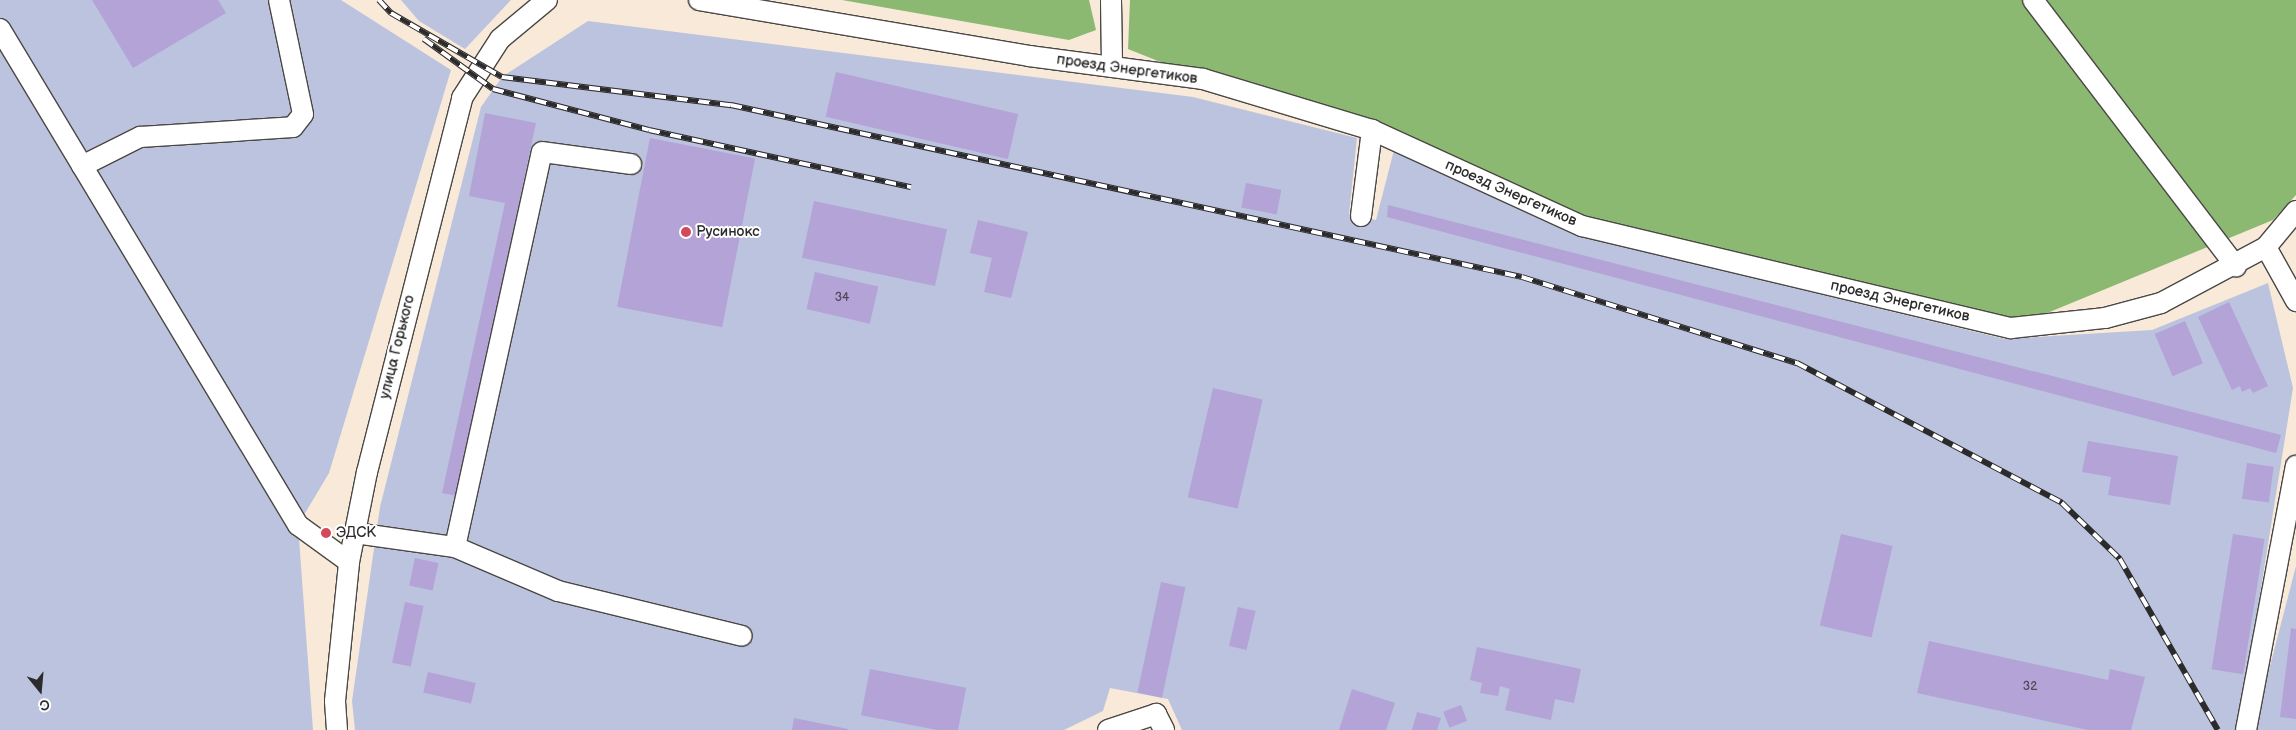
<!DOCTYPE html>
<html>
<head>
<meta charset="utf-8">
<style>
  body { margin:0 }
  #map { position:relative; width:2296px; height:730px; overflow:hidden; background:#f8e9d8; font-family:"Balsamiq Sans",sans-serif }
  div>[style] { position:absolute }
  .industrial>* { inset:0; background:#bcc3de }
  .forest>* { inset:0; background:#8cb971 }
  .building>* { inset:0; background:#b3a3d7; transform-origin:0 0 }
  .roads { filter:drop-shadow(1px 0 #4a4845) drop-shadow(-1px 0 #4a4845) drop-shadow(0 1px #4a4845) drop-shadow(0 -1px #4a4845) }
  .minor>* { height:20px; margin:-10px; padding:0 10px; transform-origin:10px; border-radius:10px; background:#fff }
  .rail>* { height:5.5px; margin-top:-2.75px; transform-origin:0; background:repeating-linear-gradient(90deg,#fff 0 11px,#2b2b2b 0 22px); box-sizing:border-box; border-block:1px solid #2b2b2b }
  .dots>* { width:14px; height:14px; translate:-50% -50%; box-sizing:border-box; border:2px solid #fff; border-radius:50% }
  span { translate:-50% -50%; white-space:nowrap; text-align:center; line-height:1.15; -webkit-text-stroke:4px #fff; paint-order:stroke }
  .number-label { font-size:12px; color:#4d4956 }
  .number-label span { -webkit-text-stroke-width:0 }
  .street-label { font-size:15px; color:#2b2b2b }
  .poi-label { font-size:15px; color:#2b2b2b }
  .left { translate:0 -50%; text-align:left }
  .north { position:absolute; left:15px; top:665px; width:50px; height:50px; -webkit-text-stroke:4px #fff; paint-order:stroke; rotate:163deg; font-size:14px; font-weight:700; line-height:20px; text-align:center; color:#2b2b2b }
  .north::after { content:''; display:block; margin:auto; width:18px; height:22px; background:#2b2b2b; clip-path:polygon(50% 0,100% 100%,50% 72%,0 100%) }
</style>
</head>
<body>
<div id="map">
  <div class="industrial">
    <div style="clip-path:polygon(0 0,341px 0,451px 70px,329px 473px,298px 525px,313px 730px,0 730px)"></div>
    <div style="clip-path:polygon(401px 0,511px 0,465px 49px,419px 21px)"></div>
    <div style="clip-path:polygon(588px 21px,1193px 97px,1357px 138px,1349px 214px,1376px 220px,1394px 150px,1574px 235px,2005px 339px,2152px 330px,2268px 283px,2293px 388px,2245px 688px,2263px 693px,2296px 566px,2296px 730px,1182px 730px,1168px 699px,1110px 688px,1103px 711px,1064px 730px,355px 730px,352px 701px,380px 507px,481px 107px,502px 77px)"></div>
  </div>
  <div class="forest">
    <div style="clip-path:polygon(842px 0,1089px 0,1096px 30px,1069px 40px)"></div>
    <div style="clip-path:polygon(1130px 0,2296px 0,2296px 195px,2273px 220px,2011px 328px,1582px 226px,1372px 130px,1203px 79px,1128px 49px)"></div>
  </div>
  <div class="building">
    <div style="clip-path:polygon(92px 0,218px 0,226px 13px,133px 68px)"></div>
    <div style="left:836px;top:72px;width:187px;height:46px;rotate:13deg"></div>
    <div style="clip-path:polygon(485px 113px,536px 123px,457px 496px,442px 493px,505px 203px,469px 196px)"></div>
    <div style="left:650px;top:138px;width:107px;height:172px;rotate:11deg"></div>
    <div style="left:1246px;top:183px;width:36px;height:25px;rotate:11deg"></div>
    <div style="left:814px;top:201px;width:136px;height:58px;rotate:12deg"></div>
    <div style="clip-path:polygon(1388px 205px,2281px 435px,2276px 453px,1387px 217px)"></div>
    <div style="clip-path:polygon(978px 220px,1028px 232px,1011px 298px,984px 292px,992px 258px,970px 253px)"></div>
    <div style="left:815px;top:272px;width:65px;height:38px;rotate:13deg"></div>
    <div style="clip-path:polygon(2229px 302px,2268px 386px,2253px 393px,2250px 388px,2242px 392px,2240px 386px,2232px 390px,2198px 317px)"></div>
    <div style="left:2185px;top:321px;width:46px;height:33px;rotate:67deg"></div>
    <div style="left:1213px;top:388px;width:51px;height:112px;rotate:13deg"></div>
    <div style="clip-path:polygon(2088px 441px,2178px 456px,2170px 505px,2108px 495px,2111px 477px,2082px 472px)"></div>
    <div style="left:2247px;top:463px;width:27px;height:36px;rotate:8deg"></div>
    <div style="left:1841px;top:534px;width:53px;height:94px;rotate:13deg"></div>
    <div style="left:2233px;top:534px;width:32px;height:137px;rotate:9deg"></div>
    <div style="left:415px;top:558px;width:24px;height:28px;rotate:12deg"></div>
    <div style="left:1161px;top:582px;width:25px;height:113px;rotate:12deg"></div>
    <div style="left:405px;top:602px;width:19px;height:62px;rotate:12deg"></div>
    <div style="left:1238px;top:607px;width:18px;height:40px;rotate:13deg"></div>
    <div style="clip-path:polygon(2291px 628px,2296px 629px,2296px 719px,2280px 717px)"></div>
    <div style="clip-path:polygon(1929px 641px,2108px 680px,2110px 669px,2145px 677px,2131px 730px,2088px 730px,1917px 693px)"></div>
    <div style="clip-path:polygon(1477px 647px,1581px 669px,1574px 703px,1555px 699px,1551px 720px,1505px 710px,1510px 689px,1500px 686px,1498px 696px,1480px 693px,1482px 683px,1470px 680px)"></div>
    <div style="left:870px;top:669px;width:98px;height:47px;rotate:11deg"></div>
    <div style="left:428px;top:672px;width:49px;height:21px;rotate:13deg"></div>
    <div style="clip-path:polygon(1352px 689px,1395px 703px,1386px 730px,1339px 730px)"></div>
    <div style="left:1461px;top:705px;width:17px;height:19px;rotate:69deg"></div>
    <div style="clip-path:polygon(1417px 712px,1441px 718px,1437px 730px,1412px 730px)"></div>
    <div style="clip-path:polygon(794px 718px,848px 729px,848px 730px,792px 730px)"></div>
  </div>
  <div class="roads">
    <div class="minor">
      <div style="left:699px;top:0;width:335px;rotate:9.6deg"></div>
      <div style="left:1029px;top:56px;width:176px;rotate:7.5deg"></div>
      <div style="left:1203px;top:79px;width:177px;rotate:16.8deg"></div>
      <div style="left:1372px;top:130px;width:231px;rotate:24.6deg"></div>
      <div style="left:1582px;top:226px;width:441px;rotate:13.4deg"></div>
      <div style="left:2011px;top:328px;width:95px;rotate:-6.1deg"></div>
      <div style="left:2105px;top:318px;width:58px;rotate:-15deg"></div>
      <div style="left:2161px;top:303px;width:119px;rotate:-28.1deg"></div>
      <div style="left:2266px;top:247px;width:47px;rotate:-50.2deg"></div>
      <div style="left:1111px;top:0;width:67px;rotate:89.1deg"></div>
      <div style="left:2033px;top:0;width:335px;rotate:52.7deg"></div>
      <div style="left:0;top:29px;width:579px;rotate:59deg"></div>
      <div style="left:298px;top:525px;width:63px;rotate:36deg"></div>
      <div style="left:82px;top:166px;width:65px;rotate:-26.6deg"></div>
      <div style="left:140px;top:137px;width:153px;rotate:-3.7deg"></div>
      <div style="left:293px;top:127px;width:16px;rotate:-52deg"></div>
      <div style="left:303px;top:114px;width:116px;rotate:-101.9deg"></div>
      <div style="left:1361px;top:216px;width:87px;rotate:-82.7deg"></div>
      <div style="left:2266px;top:247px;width:62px;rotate:60.9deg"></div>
      <div style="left:355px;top:533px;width:101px;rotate:8deg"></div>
      <div style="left:455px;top:547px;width:404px;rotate:-77.6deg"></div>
      <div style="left:542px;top:152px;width:90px;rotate:7.7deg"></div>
      <div style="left:455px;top:547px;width:112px;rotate:23.1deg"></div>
      <div style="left:558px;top:591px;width:189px;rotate:13.7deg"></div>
      <div style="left:337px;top:730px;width:29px;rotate:-94deg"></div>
      <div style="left:335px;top:701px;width:140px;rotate:-84.2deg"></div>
      <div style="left:349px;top:562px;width:92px;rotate:-78.7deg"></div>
      <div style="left:367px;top:472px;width:386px;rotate:-75.7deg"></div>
      <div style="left:462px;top:98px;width:70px;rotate:-57.2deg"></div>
      <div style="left:500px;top:39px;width:61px;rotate:-39.7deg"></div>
      <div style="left:1108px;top:730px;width:51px;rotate:-18.4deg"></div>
      <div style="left:1156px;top:714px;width:18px;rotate:63deg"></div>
      <div style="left:2246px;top:730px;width:269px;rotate:-79.3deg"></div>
    </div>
  </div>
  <div class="rail">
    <div style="left:379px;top:0;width:18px;rotate:47deg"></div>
    <div style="left:391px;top:13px;width:128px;rotate:30deg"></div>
    <div style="left:502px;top:77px;width:231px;rotate:7deg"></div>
    <div style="left:731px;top:105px;width:809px;rotate:12.27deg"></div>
    <div style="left:1522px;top:277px;width:288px;rotate:17.4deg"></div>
    <div style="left:1797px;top:363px;width:300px;rotate:27.8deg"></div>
    <div style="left:2062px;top:503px;width:81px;rotate:44deg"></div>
    <div style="left:2120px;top:559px;width:197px;rotate:60.2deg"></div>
    <div style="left:424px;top:39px;width:85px;rotate:35.9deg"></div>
    <div style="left:493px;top:89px;width:161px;rotate:14.7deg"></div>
    <div style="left:649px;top:130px;width:268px;rotate:12.3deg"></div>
  </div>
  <div class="dots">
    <div style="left:686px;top:232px;background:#d1495b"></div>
    <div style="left:326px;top:533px;background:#d1495b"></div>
  </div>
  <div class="number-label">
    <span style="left:842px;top:298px">34</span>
    <span style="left:2030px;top:687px">32</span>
  </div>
  <div class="street-label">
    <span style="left:1127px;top:69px;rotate:8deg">проезд Энергетиков</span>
    <span style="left:1511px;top:193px;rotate:24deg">проезд Энергетиков</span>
    <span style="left:1900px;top:301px;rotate:13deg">проезд Энергетиков</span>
    <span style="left:397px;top:347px;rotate:-76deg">улица Горького</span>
  </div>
  <div class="poi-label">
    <span class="left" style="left:696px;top:232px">Русинокс</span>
    <span class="left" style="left:336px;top:533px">ЭДСК</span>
  </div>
  <div class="north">С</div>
</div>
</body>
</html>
